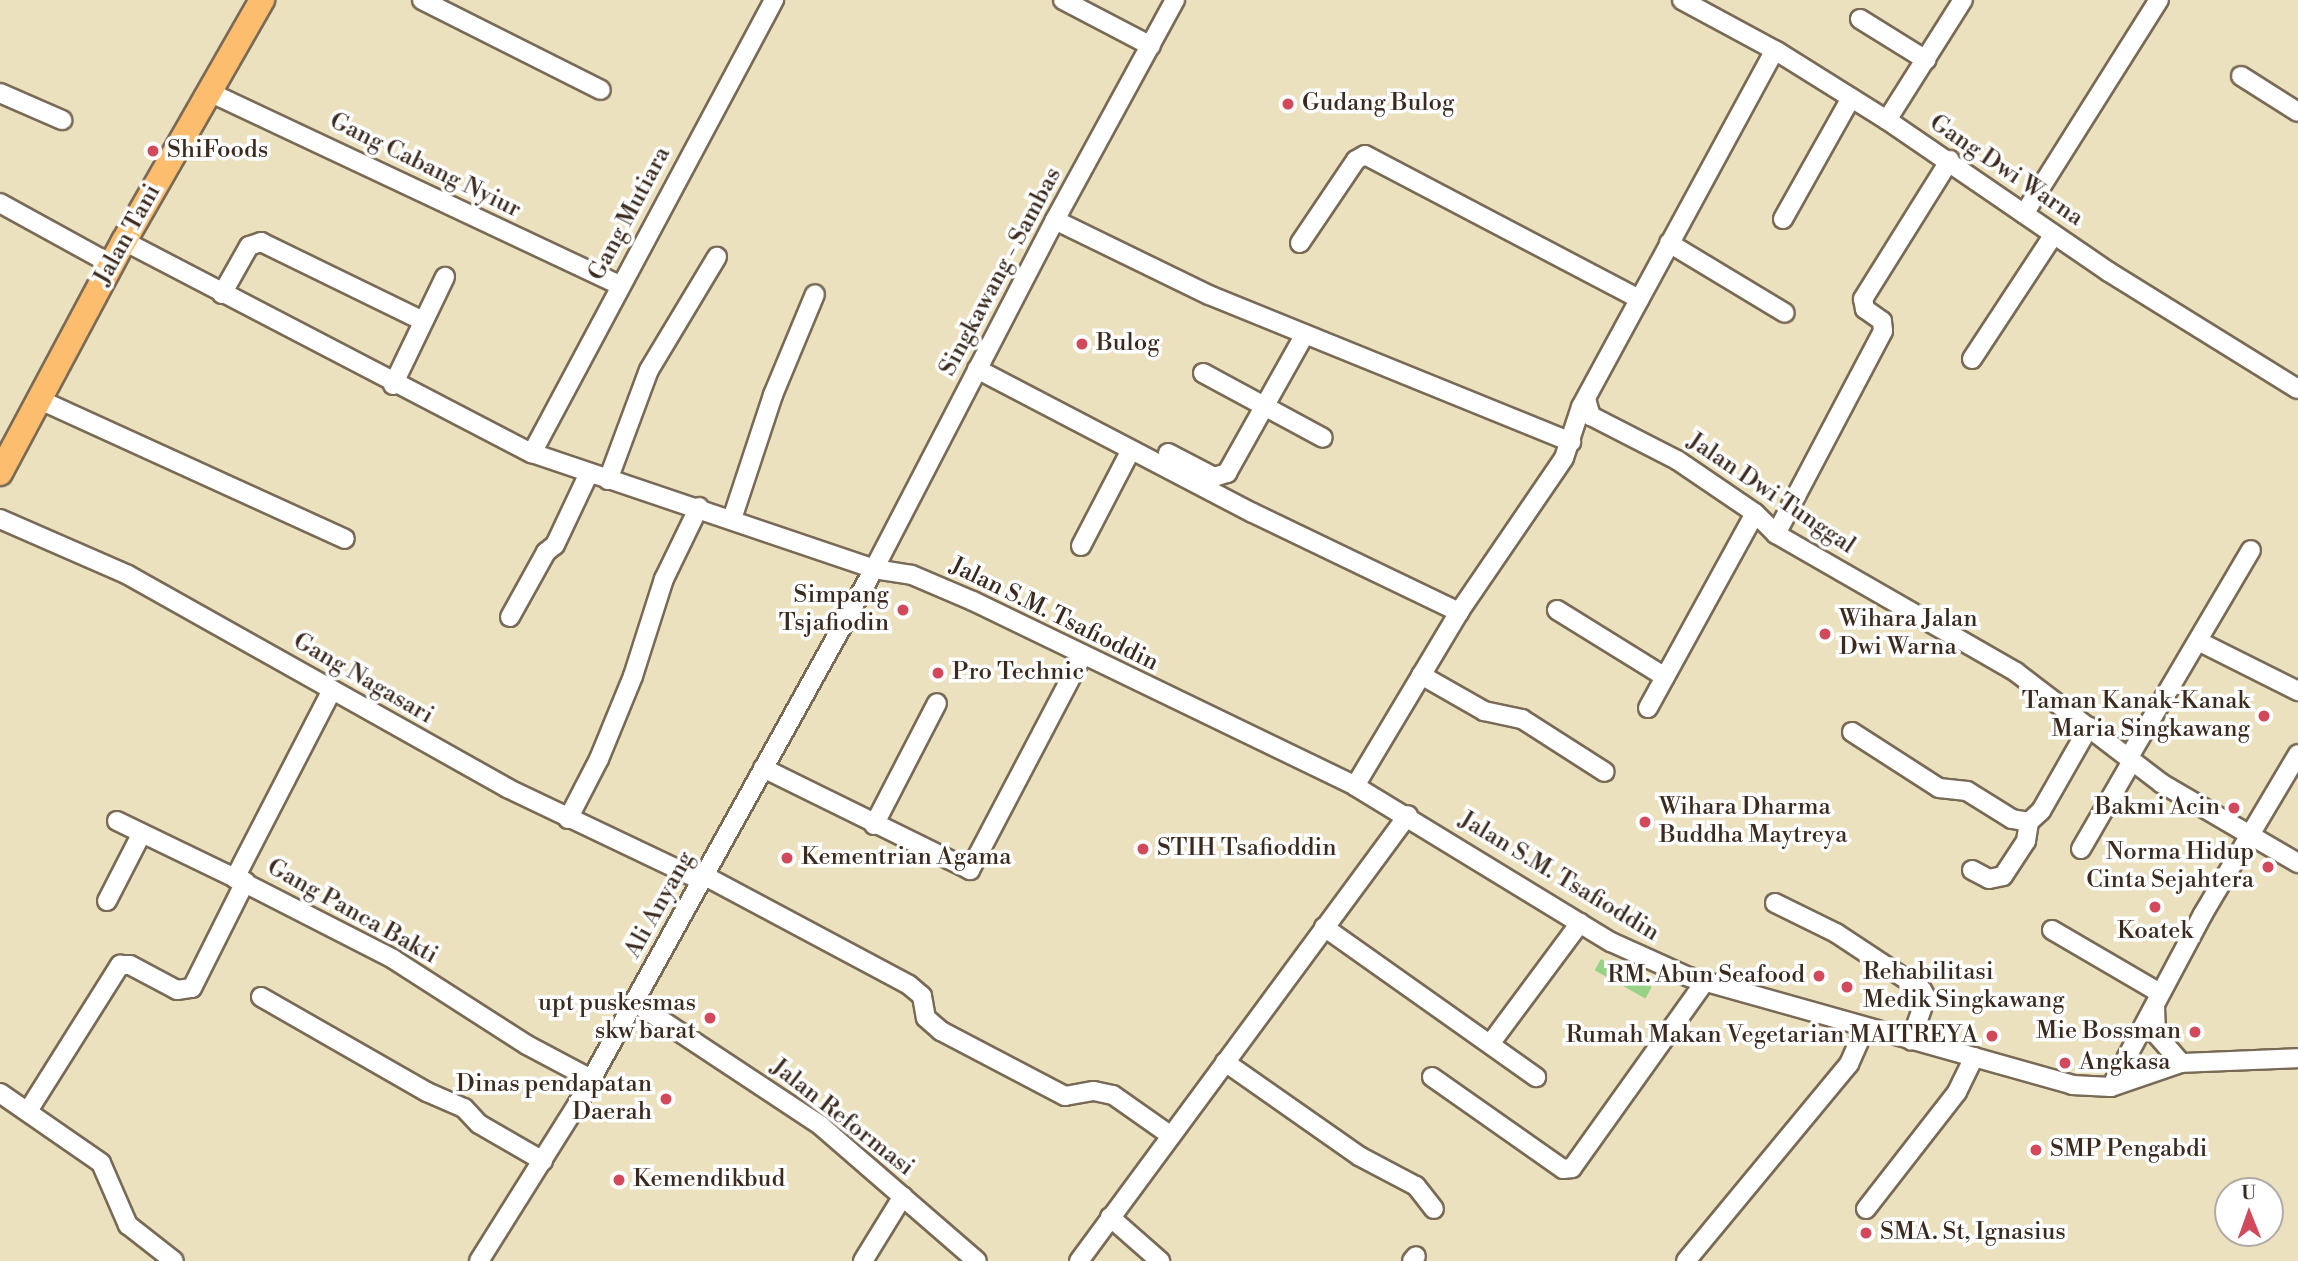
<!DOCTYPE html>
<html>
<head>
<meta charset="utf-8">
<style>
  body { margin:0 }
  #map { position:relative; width:2298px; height:1261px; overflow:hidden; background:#ebe1bf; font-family:"Libre Bodoni",serif }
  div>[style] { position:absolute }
  .green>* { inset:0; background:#97d286; transform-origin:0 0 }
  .roads { filter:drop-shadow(2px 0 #796a56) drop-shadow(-2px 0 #796a56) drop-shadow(0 2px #796a56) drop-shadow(0 -2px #796a56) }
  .minor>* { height:18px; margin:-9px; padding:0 9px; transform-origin:9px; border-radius:9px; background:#fff }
  .highway>* { height:24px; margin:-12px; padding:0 12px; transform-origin:12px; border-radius:12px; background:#fcbd6f }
  .dots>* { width:19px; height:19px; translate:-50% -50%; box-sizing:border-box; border:4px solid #fff; border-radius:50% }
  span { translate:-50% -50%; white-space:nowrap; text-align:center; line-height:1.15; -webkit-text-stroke:7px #fff; paint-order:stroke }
  .poi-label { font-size:24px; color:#3b2a1e }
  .left { translate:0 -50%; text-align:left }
  .right { translate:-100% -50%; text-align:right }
  .street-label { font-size:24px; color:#3b2a1e }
  .north { position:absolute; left:2214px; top:1177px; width:70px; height:70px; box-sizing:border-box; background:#fff; border:2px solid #b1aaa5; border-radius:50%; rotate:359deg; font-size:19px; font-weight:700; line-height:28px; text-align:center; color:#3b2a1e }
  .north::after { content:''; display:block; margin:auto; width:24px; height:32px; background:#d1495b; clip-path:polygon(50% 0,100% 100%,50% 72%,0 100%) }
</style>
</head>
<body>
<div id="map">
  <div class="green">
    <div style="left:1601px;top:959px;width:58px;height:13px;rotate:29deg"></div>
  </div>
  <div class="roads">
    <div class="minor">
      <div style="left:422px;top:0;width:200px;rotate:26.7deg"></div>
      <div style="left:1063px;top:0;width:99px;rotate:27.6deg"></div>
      <div style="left:1682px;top:0;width:109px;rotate:28.4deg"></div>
      <div style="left:1778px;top:52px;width:128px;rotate:32deg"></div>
      <div style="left:1887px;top:120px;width:269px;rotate:34.4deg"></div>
      <div style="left:2109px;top:272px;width:222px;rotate:31.8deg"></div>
      <div style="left:1860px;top:19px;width:78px;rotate:31.8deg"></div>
      <div style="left:2241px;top:76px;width:67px;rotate:32.3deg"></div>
      <div style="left:209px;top:92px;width:453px;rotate:25.2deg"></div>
      <div style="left:0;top:93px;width:68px;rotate:23.5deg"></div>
      <div style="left:1887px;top:120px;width:142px;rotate:-57.7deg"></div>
      <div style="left:0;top:203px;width:127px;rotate:28.8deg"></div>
      <div style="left:2024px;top:214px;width:253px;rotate:-57.8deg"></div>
      <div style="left:1783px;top:219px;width:139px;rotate:-60.7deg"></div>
      <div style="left:1055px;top:220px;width:171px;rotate:26deg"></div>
      <div style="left:1209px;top:295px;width:391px;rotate:22.1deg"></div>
      <div style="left:124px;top:241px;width:460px;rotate:27.5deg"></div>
      <div style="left:532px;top:453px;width:361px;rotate:18.7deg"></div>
      <div style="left:874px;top:569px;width:38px;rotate:9deg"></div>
      <div style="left:912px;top:575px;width:66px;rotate:23.1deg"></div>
      <div style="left:973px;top:601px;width:424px;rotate:25.8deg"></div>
      <div style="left:1355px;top:786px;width:300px;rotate:31.4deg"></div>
      <div style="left:1611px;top:942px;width:85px;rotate:24.2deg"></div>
      <div style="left:1689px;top:977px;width:398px;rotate:15.7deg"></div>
      <div style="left:2072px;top:1085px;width:39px;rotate:3deg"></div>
      <div style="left:2111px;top:1087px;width:74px;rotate:-18.9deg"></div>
      <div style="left:2181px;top:1063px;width:117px;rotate:-2.4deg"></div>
      <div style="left:1300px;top:243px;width:100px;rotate:-56deg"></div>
      <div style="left:1356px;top:160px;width:10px;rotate:-29deg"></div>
      <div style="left:1365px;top:155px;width:310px;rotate:27.7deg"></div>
      <div style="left:1669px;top:243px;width:135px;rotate:31.1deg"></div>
      <div style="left:222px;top:294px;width:55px;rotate:-60.6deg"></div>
      <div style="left:249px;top:246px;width:13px;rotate:-18deg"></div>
      <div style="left:261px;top:242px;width:180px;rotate:26deg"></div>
      <div style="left:1972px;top:359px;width:149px;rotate:-56.7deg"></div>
      <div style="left:977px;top:369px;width:311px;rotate:27.6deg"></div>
      <div style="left:1253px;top:513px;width:229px;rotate:25.7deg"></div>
      <div style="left:1203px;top:373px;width:136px;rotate:28.4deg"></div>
      <div style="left:393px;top:385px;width:120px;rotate:-64.3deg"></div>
      <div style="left:38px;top:399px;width:337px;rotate:24.5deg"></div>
      <div style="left:1586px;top:399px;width:18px;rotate:74deg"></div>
      <div style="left:1591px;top:416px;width:97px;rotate:27.1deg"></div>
      <div style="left:1677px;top:460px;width:94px;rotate:34.2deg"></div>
      <div style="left:1755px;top:513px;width:30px;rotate:45deg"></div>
      <div style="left:1776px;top:534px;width:277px;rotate:29.9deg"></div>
      <div style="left:2016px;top:672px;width:183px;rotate:37.4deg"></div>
      <div style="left:2161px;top:783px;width:159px;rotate:30.3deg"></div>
      <div style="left:532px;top:453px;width:514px;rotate:-61.89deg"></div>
      <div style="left:1168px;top:453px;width:52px;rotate:27.6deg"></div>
      <div style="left:1214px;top:477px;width:14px;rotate:-17deg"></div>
      <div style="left:1227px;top:473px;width:159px;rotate:-60.7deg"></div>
      <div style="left:608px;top:480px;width:117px;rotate:-69.6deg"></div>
      <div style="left:649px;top:370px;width:132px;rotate:-59deg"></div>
      <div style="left:0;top:519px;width:140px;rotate:23.6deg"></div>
      <div style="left:128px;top:575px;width:435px;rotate:29.3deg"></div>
      <div style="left:507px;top:788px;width:216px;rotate:25.5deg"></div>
      <div style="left:732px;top:519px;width:131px;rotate:-71.7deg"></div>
      <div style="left:773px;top:395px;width:109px;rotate:-67.4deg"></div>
      <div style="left:1776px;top:534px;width:229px;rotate:-62.2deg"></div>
      <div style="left:1883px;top:331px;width:10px;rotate:-96deg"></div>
      <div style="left:1882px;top:321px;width:21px;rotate:-145deg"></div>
      <div style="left:1865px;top:309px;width:10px;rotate:-101deg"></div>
      <div style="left:1863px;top:299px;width:164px;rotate:-58deg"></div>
      <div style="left:1081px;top:546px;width:108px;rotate:-62.5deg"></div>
      <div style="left:1557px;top:610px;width:127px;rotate:31.8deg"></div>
      <div style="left:510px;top:617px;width:74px;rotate:-61deg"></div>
      <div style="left:546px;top:552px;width:11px;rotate:-38deg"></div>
      <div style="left:555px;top:545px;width:80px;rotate:-64.7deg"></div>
      <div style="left:2198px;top:641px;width:112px;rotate:26.6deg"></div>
      <div style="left:1421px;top:675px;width:73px;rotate:29.7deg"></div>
      <div style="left:1484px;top:711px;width:39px;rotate:12deg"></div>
      <div style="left:1522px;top:719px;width:98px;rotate:32.6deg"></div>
      <div style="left:332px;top:690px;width:212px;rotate:117.3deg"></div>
      <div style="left:235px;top:878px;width:178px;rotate:27.1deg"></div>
      <div style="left:393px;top:959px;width:159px;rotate:32.7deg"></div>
      <div style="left:527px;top:1045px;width:72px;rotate:28deg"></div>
      <div style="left:1648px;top:708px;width:222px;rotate:-61.2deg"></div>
      <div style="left:1852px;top:732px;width:103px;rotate:32.8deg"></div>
      <div style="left:1939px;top:788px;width:28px;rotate:6deg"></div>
      <div style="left:1967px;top:791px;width:53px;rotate:31.9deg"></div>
      <div style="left:2012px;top:819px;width:17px;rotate:10deg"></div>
      <div style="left:2029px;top:822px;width:16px;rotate:-43deg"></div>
      <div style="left:2041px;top:811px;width:97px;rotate:-60.3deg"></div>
      <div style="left:2129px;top:757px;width:240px;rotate:-59.5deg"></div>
      <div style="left:763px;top:768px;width:231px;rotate:26.2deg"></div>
      <div style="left:970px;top:870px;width:243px;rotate:-62.3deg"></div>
      <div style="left:1355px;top:786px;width:203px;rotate:-59.1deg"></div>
      <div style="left:1459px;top:612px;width:186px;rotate:-55.7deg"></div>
      <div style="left:1564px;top:458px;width:54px;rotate:-71.6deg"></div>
      <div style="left:1581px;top:407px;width:406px;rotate:-61.5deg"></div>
      <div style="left:568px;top:819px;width:68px;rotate:-62.7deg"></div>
      <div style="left:599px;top:759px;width:90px;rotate:-67.7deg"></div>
      <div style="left:633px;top:676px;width:102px;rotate:-72.3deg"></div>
      <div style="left:664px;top:579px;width:80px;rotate:-64.1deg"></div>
      <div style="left:117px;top:821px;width:131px;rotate:25.8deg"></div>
      <div style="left:874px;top:825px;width:137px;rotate:-62.7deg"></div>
      <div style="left:2081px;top:849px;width:102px;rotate:-59.9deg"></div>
      <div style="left:1972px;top:870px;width:19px;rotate:28deg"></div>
      <div style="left:1989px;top:879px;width:14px;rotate:-12deg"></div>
      <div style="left:2003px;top:876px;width:42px;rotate:-56.7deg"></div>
      <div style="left:2026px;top:841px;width:19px;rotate:-81deg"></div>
      <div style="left:705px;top:876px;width:231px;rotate:28.1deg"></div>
      <div style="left:909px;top:985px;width:17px;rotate:40deg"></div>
      <div style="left:922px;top:996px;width:22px;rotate:80deg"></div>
      <div style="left:926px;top:1018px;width:20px;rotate:41deg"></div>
      <div style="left:941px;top:1031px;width:140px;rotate:27.7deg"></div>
      <div style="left:1065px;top:1096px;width:29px;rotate:-10deg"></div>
      <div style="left:1094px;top:1091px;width:19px;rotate:12deg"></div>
      <div style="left:1113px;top:1095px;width:70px;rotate:35.1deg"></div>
      <div style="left:107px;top:901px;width:76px;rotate:-62.8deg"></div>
      <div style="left:1775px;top:903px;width:68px;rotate:26.2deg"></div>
      <div style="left:1836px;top:933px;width:103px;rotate:33.5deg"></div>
      <div style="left:1922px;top:990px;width:8px;rotate:60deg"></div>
      <div style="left:1926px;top:997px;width:46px;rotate:109.2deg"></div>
      <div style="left:1324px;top:927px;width:260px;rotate:35.3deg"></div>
      <div style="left:2052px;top:930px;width:125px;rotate:30.3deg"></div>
      <div style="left:261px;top:997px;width:191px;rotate:29.8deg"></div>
      <div style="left:427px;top:1092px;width:40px;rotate:23.4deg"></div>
      <div style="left:464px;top:1108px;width:22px;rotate:47deg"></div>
      <div style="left:479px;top:1124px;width:74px;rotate:30deg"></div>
      <div style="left:634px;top:1002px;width:224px;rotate:33.5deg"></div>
      <div style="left:821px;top:1126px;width:206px;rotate:40.9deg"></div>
      <div style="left:2155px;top:1006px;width:28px;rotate:88deg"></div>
      <div style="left:2156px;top:1034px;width:38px;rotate:49deg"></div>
      <div style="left:1493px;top:1040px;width:146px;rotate:-53.4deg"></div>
      <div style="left:1225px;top:1062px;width:164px;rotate:35deg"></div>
      <div style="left:1359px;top:1156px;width:64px;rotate:27.8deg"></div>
      <div style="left:1416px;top:1186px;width:29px;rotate:52deg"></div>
      <div style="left:1432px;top:1077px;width:160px;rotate:35.1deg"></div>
      <div style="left:1563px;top:1169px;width:9px;rotate:-6deg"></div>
      <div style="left:1572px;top:1168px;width:227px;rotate:-54.5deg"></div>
      <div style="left:2111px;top:1087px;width:196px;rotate:-62deg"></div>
      <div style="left:2203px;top:914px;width:186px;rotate:-59.3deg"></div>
      <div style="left:0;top:1093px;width:123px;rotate:34.7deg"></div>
      <div style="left:101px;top:1163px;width:68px;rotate:66.5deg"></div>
      <div style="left:128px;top:1225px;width:58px;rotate:38deg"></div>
      <div style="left:28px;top:1111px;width:173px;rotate:-57.8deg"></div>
      <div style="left:120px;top:965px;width:10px"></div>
      <div style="left:130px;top:965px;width:53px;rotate:28deg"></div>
      <div style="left:177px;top:990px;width:15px;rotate:-8deg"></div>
      <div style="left:192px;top:988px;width:119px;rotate:-63.4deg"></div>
      <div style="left:1866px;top:1209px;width:148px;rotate:-52.1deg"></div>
      <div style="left:1957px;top:1092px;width:39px;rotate:-64deg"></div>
      <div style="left:1110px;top:1217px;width:67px;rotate:41.3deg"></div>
      <div style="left:479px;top:1261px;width:184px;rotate:-57.9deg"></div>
      <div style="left:577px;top:1105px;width:613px;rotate:-61.01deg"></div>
      <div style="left:874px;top:569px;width:393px;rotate:-62.6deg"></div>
      <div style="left:1055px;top:220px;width:251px;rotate:-61.4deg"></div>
      <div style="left:863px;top:1261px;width:76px;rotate:-58.4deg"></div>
      <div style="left:1079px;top:1261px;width:554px;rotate:-53.58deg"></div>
      <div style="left:1412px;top:1261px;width:6px;rotate:-51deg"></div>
      <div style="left:1686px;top:1261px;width:256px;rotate:-50.4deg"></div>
      <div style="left:1849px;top:1064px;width:37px;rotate:-66deg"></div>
    </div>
    <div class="highway">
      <div style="left:0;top:473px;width:263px;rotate:-61.9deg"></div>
      <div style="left:124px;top:241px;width:278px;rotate:-60.2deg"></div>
    </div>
  </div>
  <div class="dots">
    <div style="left:1288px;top:104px;background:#d1495b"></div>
    <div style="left:153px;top:151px;background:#d1495b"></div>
    <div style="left:1082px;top:344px;background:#d1495b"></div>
    <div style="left:903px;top:610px;background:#d1495b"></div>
    <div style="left:1825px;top:634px;background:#d1495b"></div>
    <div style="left:938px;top:673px;background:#d1495b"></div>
    <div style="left:2264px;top:716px;background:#d1495b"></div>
    <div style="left:2234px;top:808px;background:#d1495b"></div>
    <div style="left:1645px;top:822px;background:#d1495b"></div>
    <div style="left:1143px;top:849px;background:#d1495b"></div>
    <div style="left:787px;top:858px;background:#d1495b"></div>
    <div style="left:2268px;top:867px;background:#d1495b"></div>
    <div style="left:2155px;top:907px;background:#d1495b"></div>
    <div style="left:1819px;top:976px;background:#d1495b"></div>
    <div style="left:1847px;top:987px;background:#d1495b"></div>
    <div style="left:710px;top:1018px;background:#d1495b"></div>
    <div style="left:2195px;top:1032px;background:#d1495b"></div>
    <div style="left:1992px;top:1036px;background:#d1495b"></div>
    <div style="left:2065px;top:1063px;background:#d1495b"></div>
    <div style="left:666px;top:1099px;background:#d1495b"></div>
    <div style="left:2036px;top:1150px;background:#d1495b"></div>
    <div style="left:619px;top:1180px;background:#d1495b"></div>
    <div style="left:1866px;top:1233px;background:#d1495b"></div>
  </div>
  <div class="poi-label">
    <span class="left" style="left:1302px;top:104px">Gudang Bulog</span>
    <span class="left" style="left:167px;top:151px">ShiFoods</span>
    <span class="left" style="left:1096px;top:344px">Bulog</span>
    <span class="right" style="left:889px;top:610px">Simpang<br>Tsjafiodin</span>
    <span class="left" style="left:1839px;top:634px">Wihara Jalan<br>Dwi Warna</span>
    <span class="left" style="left:952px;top:673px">Pro Technic</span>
    <span class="right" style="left:2250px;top:716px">Taman Kanak-Kanak<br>Maria Singkawang</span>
    <span class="left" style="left:1659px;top:822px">Wihara Dharma<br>Buddha Maytreya</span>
    <span class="right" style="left:2220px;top:808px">Bakmi Acin</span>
    <span class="left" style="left:1157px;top:849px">STIH Tsafioddin</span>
    <span class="right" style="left:2254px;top:867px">Norma Hidup<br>Cinta Sejahtera</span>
    <span class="left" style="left:801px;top:858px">Kementrian Agama</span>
    <span style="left:2155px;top:932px">Koatek</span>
    <span class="left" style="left:1863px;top:987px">Rehabilitasi<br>Medik Singkawang</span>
    <span class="right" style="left:1805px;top:976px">RM. Abun Seafood</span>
    <span class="right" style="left:696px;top:1018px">upt puskesmas<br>skw barat</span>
    <span class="right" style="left:2181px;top:1032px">Mie Bossman</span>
    <span class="right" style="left:1978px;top:1036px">Rumah Makan Vegetarian MAITREYA</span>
    <span class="left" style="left:2079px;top:1063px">Angkasa</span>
    <span class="right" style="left:652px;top:1099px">Dinas pendapatan<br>Daerah</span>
    <span class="left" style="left:2050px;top:1150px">SMP Pengabdi</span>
    <span class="left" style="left:633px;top:1180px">Kemendikbud</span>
    <span class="left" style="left:1880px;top:1233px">SMA. St, Ignasius</span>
  </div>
  <div class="street-label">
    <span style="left:425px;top:166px;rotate:26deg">Gang Cabang Nyiur</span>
    <span style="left:2006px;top:171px;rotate:34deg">Gang Dwi Warna</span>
    <span style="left:630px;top:214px;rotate:-62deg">Gang Mutiara</span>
    <span style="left:128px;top:235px;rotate:-61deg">Jalan Tani</span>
    <span style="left:1001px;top:272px;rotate:-62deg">Singkawang - Sambas</span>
    <span style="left:1771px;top:494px;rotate:34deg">Jalan Dwi Tunggal</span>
    <span style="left:1054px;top:615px;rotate:26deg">Jalan S.M. Tsafioddin</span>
    <span style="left:363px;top:679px;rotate:30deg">Gang Nagasari</span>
    <span style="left:1559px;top:877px;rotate:31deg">Jalan S.M. Tsafioddin</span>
    <span style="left:660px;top:905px;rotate:-61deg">Ali Anyang</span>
    <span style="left:352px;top:912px;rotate:29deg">Gang Panca Bakti</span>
    <span style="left:842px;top:1118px;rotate:38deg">Jalan Reformasi</span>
  </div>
  <div class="north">U</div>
</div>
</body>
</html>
